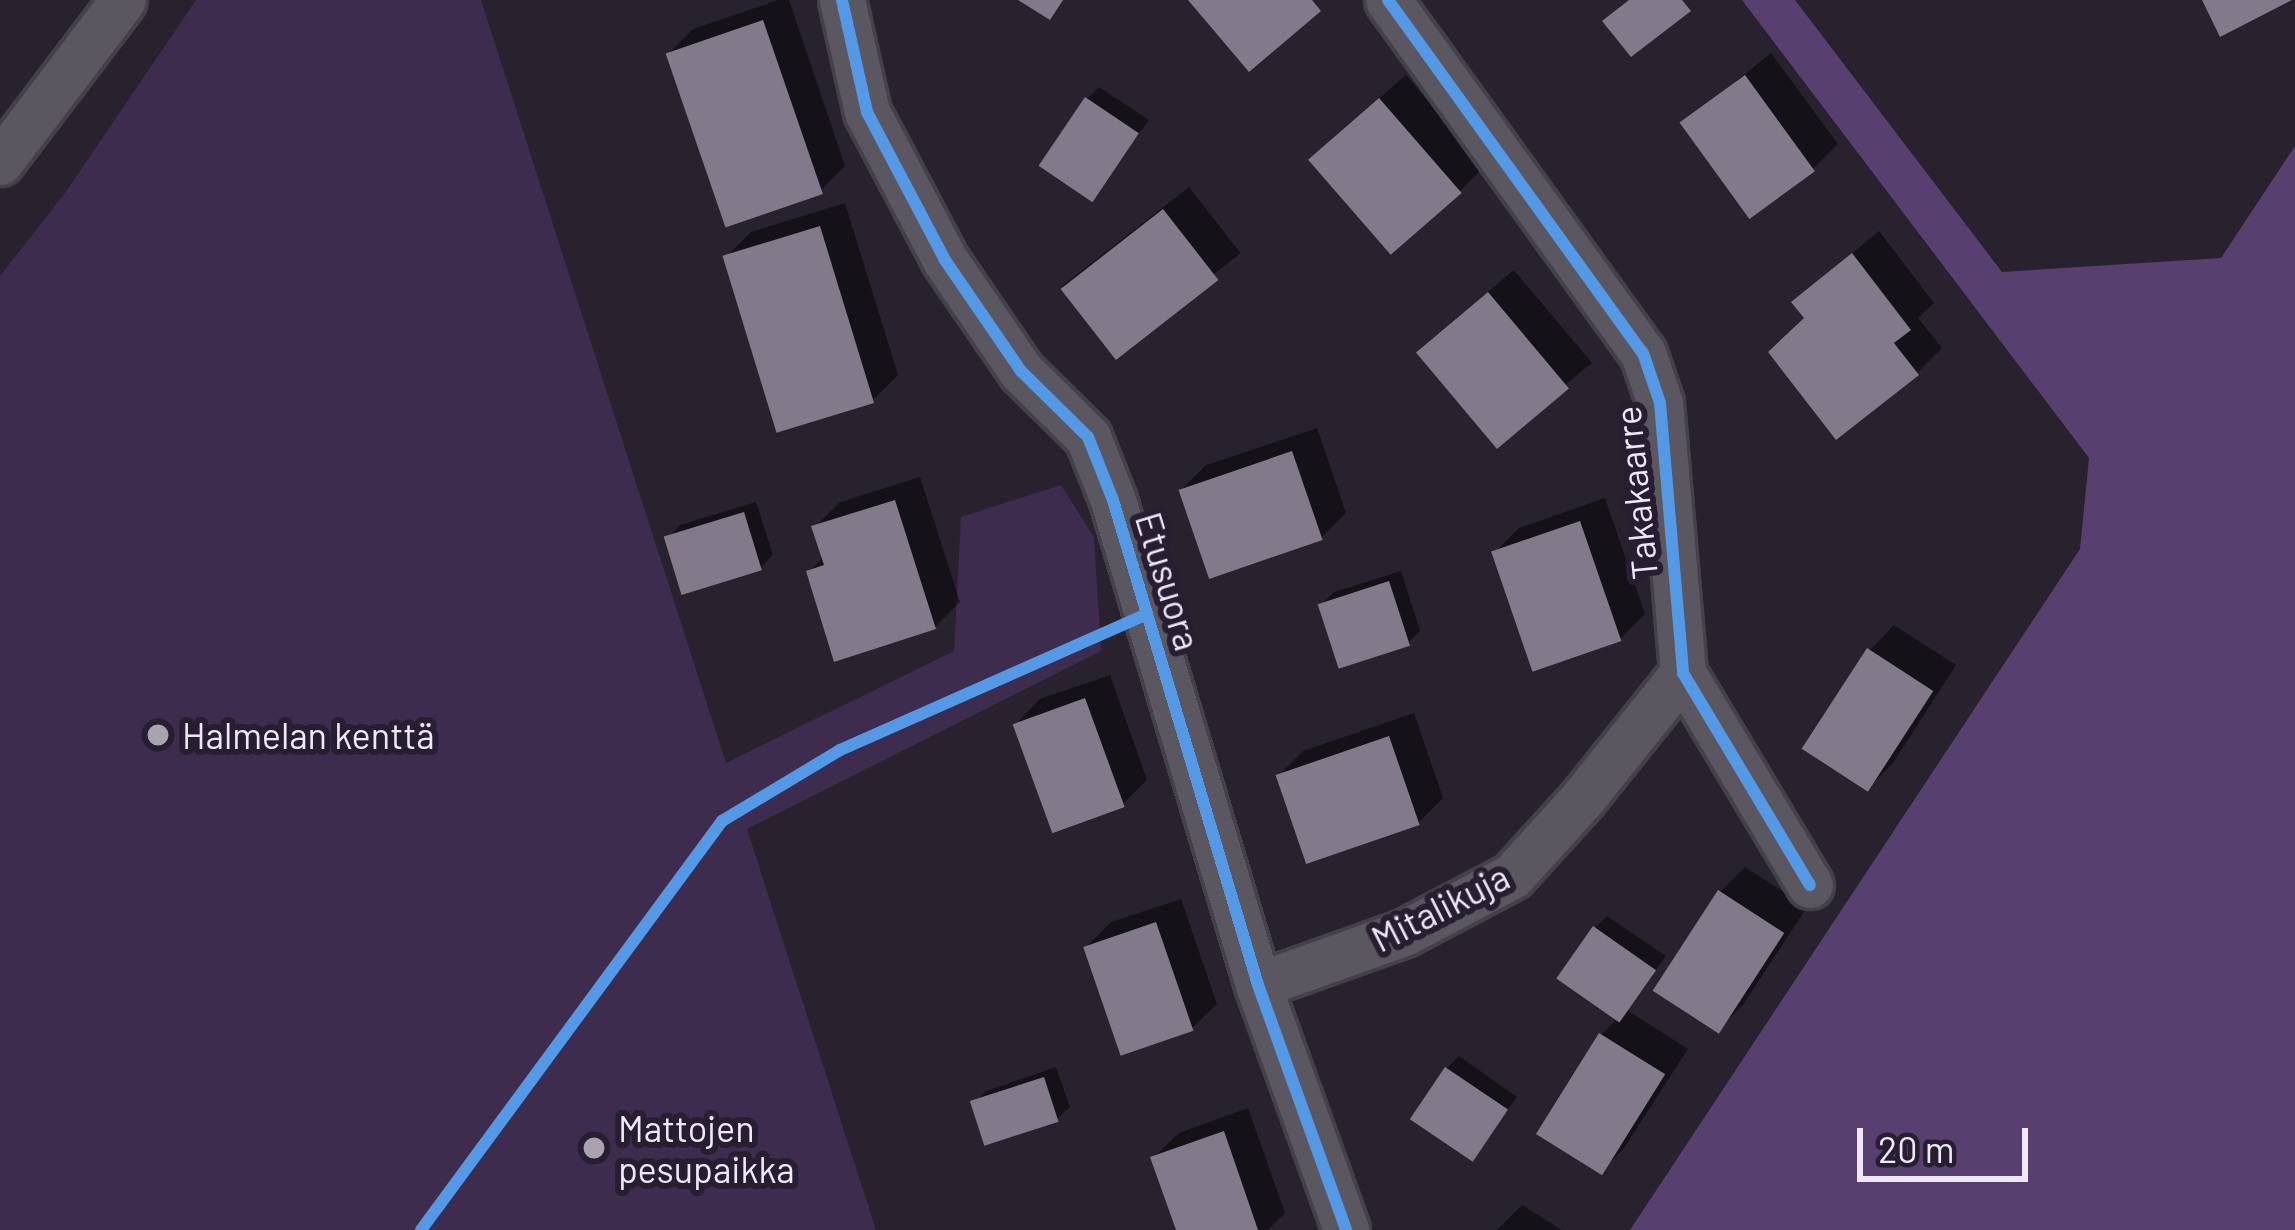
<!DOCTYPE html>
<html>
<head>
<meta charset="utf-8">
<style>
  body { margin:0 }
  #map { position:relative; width:2295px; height:1230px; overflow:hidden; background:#27222d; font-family:Barlow,sans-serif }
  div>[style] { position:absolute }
  .green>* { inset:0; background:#3d2c4e }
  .forest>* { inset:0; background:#573f70 }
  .shadow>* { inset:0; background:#0007; transform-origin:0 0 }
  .building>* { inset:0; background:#827a8b; transform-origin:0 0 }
  .roads { filter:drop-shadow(3px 0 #45404a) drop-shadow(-3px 0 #45404a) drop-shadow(0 3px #45404a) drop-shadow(0 -3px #45404a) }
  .street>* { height:45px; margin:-22.5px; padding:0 22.5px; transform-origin:22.5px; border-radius:22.5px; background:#5b5760 }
  .cycleway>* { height:12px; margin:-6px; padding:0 6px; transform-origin:6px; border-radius:6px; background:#5399e6 }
  .dots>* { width:33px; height:33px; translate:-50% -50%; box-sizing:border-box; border:6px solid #271e31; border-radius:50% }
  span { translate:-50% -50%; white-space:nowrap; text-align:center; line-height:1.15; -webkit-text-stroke:12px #271e31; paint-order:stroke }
  .street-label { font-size:36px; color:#efe9f7 }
  .poi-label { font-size:36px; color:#efe9f7 }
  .left { translate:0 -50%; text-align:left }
  .scale { position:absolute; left:1857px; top:1128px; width:171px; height:54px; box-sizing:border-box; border:6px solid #efe9f7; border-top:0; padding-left:15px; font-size:36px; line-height:42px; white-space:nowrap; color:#efe9f7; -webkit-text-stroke:9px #271e31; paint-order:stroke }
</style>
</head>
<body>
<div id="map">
  <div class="green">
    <div style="clip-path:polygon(196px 0,481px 0,726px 763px,954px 651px,961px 517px,1061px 485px,1094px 537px,1101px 651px,747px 829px,876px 1230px,0 1230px,0 276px,65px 193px)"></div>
  </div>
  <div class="forest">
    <div style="clip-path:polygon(1742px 0,1795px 0,2002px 272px,2221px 258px,2295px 146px,2295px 1230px,1630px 1230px,2080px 549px,2089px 458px)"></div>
  </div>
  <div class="shadow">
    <div style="clip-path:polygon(778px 0,789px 0,845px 166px,820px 191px,668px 54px,693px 29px)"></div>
    <div style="clip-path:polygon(1771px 53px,1838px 144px,1813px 169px,1684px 123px)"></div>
    <div style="clip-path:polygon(1406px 75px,1484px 167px,1459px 192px,1336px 135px)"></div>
    <div style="clip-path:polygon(1099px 87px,1149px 120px,1090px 200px,1087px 99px)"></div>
    <div style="left:1189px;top:187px;width:84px;height:161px;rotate:52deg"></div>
    <div style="clip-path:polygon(845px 203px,898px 375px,873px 400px,726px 257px,751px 232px)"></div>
    <div style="clip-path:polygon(1879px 231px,1934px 303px,1918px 318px,1942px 348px,1917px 373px,1807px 318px,1795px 302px)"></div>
    <div style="left:1514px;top:270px;width:121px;height:125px;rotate:50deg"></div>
    <div style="clip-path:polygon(1317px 428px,1346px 513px,1321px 538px,1181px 490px,1206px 465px)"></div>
    <div style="clip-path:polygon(920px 477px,960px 602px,935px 627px,809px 572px,824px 556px,815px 527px,840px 502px)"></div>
    <div style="clip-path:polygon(1605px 498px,1645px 614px,1620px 639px,1494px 553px,1519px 528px)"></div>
    <div style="clip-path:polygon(756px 502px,773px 555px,761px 567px,668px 538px,680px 525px)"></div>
    <div style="clip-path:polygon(1401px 571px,1420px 631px,1408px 643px,1321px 605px,1334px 592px)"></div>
    <div style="clip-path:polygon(1894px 625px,1956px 665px,1893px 763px,1868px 788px,1870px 650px)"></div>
    <div style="clip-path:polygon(1110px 675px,1147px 780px,1122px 805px,1016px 724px,1040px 699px)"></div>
    <div style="clip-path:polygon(1414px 713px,1443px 798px,1418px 823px,1278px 776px,1303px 751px)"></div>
    <div style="clip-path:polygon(1745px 867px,1807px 907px,1743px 1005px,1718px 1030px,1720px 892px)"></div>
    <div style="clip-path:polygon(1181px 899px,1217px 1004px,1192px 1028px,1086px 947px,1111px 922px)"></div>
    <div style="clip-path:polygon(1607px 916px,1666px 956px,1627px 1010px,1688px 1049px,1624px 1148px,1600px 1173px,1601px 1035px,1618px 1018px,1595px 928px)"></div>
    <div style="clip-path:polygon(1459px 1056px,1517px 1097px,1471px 1159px,1447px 1068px)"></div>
    <div style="clip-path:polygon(1056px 1067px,1070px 1107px,1057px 1119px,974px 1103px,986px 1091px)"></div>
    <div style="clip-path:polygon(1248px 1108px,1285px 1213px,1268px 1230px,1179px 1230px,1154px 1157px,1179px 1133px)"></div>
    <div style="clip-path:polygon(1522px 1205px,1562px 1230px,1497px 1230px)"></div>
  </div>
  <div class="building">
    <div style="clip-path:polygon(1018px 0,1063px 0,1050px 20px)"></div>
    <div style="clip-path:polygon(1188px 0,1312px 0,1321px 11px,1249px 72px)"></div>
    <div style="clip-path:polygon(1629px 0,1682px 0,1691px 11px,1631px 57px,1602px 21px)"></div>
    <div style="clip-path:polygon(2202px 0,2292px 0,2220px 37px)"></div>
    <div style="left:763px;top:20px;width:184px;height:103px;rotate:71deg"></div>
    <div style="left:1745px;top:75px;width:119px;height:81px;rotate:54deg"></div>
    <div style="left:1085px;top:97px;width:65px;height:83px;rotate:34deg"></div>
    <div style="left:1379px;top:98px;width:126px;height:94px;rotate:49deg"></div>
    <div style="left:1163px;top:209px;width:90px;height:130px;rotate:52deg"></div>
    <div style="left:820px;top:226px;width:185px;height:102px;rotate:73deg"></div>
    <div style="clip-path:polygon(1852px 253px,1911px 330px,1894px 343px,1919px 375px,1836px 440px,1768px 352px,1804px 318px,1791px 302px)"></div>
    <div style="left:1488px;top:292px;width:126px;height:94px;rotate:50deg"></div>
    <div style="left:1292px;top:451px;width:94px;height:120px;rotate:71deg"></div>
    <div style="clip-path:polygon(895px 500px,936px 629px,834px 662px,806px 571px,824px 565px,811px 526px)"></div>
    <div style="left:744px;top:512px;width:61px;height:84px;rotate:73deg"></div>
    <div style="left:1580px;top:521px;width:127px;height:94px;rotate:71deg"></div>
    <div style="left:1389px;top:581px;width:68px;height:75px;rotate:72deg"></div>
    <div style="left:1867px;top:648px;width:79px;height:120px;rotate:33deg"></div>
    <div style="left:1085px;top:698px;width:116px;height:77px;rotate:70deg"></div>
    <div style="left:1389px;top:736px;width:94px;height:120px;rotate:71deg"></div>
    <div style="left:1718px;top:890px;width:79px;height:120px;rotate:33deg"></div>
    <div style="left:1156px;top:922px;width:115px;height:77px;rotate:71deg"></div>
    <div style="left:1593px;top:926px;width:77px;height:64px;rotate:35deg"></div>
    <div style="left:1599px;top:1033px;width:78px;height:119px;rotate:32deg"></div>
    <div style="left:1445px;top:1067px;width:76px;height:63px;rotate:34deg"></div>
    <div style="left:1044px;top:1077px;width:47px;height:78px;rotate:72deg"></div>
    <div style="clip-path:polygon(1224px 1131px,1258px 1230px,1176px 1230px,1150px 1157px)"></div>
  </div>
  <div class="roads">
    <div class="street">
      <div style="left:842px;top:0;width:115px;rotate:77.4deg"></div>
      <div style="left:867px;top:112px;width:167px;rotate:62.2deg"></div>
      <div style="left:945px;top:260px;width:135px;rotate:55.6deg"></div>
      <div style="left:1021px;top:371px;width:94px;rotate:44.6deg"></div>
      <div style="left:1088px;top:437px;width:68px;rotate:68.4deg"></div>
      <div style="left:1113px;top:500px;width:506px;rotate:73.35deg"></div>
      <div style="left:1258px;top:985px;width:260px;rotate:70.2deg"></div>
      <div style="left:1388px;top:0;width:435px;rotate:54.2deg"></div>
      <div style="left:1643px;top:353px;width:53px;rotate:71.2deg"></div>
      <div style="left:1660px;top:403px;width:271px;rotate:85.1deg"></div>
      <div style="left:1683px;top:673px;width:247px;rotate:59.1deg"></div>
      <div style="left:0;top:162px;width:203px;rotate:-52.8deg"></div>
      <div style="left:1258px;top:985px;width:155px;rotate:-19.6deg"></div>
      <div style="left:1404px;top:933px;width:122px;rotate:-27.8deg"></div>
      <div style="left:1512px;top:876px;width:104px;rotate:-47.7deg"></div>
      <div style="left:1582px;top:799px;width:161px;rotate:-51.3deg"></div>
    </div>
  </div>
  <div class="cycleway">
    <div style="left:842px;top:0;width:115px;rotate:77.4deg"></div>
    <div style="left:867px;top:112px;width:167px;rotate:62.2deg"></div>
    <div style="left:945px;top:260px;width:135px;rotate:55.6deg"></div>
    <div style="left:1021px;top:371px;width:94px;rotate:44.6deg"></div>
    <div style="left:1088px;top:437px;width:68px;rotate:68.4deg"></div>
    <div style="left:1113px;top:500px;width:506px;rotate:73.35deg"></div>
    <div style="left:1258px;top:985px;width:260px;rotate:70.2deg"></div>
    <div style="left:1388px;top:0;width:435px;rotate:54.2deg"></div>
    <div style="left:1643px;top:353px;width:53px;rotate:71.2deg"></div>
    <div style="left:1660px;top:403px;width:271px;rotate:85.1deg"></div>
    <div style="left:1683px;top:673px;width:247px;rotate:59.1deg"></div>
    <div style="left:421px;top:1230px;width:508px;rotate:-53.65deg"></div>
    <div style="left:722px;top:821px;width:138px;rotate:-31deg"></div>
    <div style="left:840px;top:750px;width:336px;rotate:-23.9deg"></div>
  </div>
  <div class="dots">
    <div style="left:158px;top:735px;background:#a9a3b0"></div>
    <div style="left:594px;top:1148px;background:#a9a3b0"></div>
  </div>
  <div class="street-label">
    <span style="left:1635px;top:493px;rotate:-96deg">Takakaarre</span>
    <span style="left:1169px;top:581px;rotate:73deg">Etusuora</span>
    <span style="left:1440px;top:907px;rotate:-27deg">Mitalikuja</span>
  </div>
  <div class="poi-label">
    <span class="left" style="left:182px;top:735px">Halmelan kenttä</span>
    <span class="left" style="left:618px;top:1148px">Mattojen<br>pesupaikka</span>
  </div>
  <div class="scale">20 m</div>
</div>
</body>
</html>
